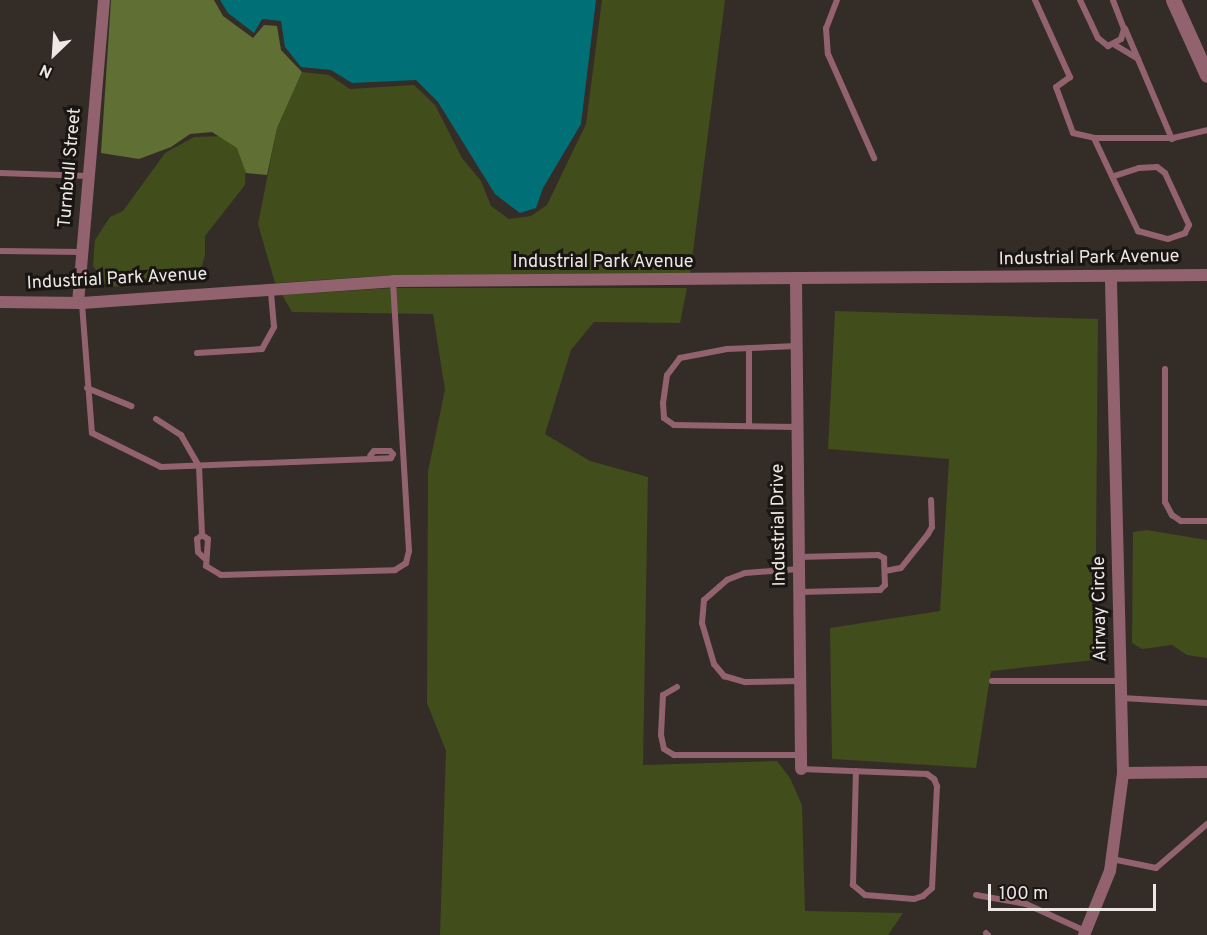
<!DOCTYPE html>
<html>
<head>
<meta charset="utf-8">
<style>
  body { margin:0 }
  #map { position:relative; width:1207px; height:935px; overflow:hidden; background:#342c27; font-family:Overpass,sans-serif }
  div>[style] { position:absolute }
  .green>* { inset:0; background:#424d1c }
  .forest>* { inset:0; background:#606f34 }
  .water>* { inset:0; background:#007076 }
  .service>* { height:6px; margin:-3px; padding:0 3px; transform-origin:3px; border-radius:3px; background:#92626e }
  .minor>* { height:12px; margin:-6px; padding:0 6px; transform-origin:6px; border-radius:6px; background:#92626e }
  .tertiary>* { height:15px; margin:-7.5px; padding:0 7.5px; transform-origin:7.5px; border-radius:7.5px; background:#92626e }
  span { translate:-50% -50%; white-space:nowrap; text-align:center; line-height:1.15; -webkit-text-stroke:6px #191513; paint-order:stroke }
  .street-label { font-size:18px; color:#eee8e5 }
  .north { position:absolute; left:24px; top:24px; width:60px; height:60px; -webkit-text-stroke:4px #191513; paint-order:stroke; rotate:205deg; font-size:16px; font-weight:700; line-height:24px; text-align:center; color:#eee8e5 }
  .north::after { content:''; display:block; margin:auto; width:21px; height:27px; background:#eee8e5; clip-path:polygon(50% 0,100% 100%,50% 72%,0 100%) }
  .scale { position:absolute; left:988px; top:884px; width:168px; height:27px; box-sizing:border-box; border:3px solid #eee8e5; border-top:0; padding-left:8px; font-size:18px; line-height:21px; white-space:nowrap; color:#eee8e5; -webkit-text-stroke:4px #191513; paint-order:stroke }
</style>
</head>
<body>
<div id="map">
  <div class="green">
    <div style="clip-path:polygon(602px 0,725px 0,690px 275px,394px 275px,275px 283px,258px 224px,277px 128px,302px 72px,329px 75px,350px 89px,414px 85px,435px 105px,462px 158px,481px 181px,491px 206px,509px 219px,531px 216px,547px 205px,586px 124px)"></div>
    <div style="clip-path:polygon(223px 136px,235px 143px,246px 162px,245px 185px,205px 236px,205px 255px,198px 281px,107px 287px,93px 266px,95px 240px,110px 217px,123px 211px,165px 153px,194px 137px)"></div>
    <div style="clip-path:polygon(393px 288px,687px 288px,680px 323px,594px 322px,571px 350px,545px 434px,590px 461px,648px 477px,643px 765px,777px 761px,790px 778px,802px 805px,805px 911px,903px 913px,888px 935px,440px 935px,446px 751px,427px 703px,428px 471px,445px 390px,433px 314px,292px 312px,282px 295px)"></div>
    <div style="clip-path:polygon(835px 311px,1098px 319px,1095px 660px,991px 671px,976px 768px,832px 759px,830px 628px,940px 611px,949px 459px,828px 449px)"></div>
    <div style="clip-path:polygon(1147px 530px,1207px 540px,1207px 658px,1187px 655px,1172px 645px,1142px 649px,1132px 643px,1133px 532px)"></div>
  </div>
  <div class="forest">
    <div style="clip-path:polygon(111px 0,214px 0,223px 16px,253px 38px,264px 25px,277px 26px,281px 50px,302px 72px,277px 128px,267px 175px,246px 173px,237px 148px,212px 132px,190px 134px,171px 147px,139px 159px,101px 153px)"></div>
  </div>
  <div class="water">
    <div style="clip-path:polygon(220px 0,596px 0,581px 124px,543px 188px,536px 208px,520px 213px,495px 194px,438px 102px,416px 80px,352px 83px,331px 70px,301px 67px,285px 47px,281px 21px,262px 19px,254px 33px,228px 13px)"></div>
  </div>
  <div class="service">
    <div style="left:837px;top:0;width:30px;rotate:111deg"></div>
    <div style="left:826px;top:28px;width:26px;rotate:86deg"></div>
    <div style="left:828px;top:54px;width:114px;rotate:66.1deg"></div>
    <div style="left:1035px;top:0;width:85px;rotate:65.6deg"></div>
    <div style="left:1070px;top:77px;width:17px;rotate:144deg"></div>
    <div style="left:1056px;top:87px;width:49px;rotate:69.7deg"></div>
    <div style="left:1073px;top:133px;width:22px;rotate:13deg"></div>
    <div style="left:1094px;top:138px;width:79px"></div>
    <div style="left:1173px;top:138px;width:35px;rotate:-13deg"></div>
    <div style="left:1080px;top:0;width:42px;rotate:64.7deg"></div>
    <div style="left:1098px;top:38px;width:13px;rotate:39deg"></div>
    <div style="left:1108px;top:46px;width:15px;rotate:-28deg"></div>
    <div style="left:1121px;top:39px;width:10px;rotate:-73deg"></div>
    <div style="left:1124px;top:29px;width:31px;rotate:-111deg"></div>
    <div style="left:1115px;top:45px;width:27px;rotate:31deg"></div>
    <div style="left:1138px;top:59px;width:33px;rotate:-113deg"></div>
    <div style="left:1138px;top:59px;width:87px;rotate:67deg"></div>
    <div style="left:1094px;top:138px;width:56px;rotate:64.8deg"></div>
    <div style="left:1118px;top:189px;width:47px;rotate:64.5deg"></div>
    <div style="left:1138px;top:231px;width:31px;rotate:15deg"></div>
    <div style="left:1168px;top:239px;width:18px;rotate:-19deg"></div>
    <div style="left:1185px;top:233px;width:9px;rotate:-63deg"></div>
    <div style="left:1189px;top:225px;width:57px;rotate:-114.8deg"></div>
    <div style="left:1165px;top:173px;width:10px;rotate:-143deg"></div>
    <div style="left:1157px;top:167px;width:18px;rotate:177deg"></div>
    <div style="left:1139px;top:168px;width:28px;rotate:162deg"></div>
    <div style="left:0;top:173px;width:89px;rotate:1.9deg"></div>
    <div style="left:0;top:251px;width:82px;rotate:0.7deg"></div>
    <div style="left:82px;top:304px;width:129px;rotate:85.6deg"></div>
    <div style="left:92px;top:433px;width:77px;rotate:26.2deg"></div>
    <div style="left:161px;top:467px;width:230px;rotate:-2.2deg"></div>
    <div style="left:391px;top:458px;width:4px;rotate:-63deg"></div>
    <div style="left:393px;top:454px;width:4px;rotate:-135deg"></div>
    <div style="left:390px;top:451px;width:16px;rotate:180deg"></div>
    <div style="left:374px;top:451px;width:6px;rotate:129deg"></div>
    <div style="left:796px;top:346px;width:69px;rotate:177.5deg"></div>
    <div style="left:727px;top:349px;width:48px;rotate:169.2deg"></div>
    <div style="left:680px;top:358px;width:21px;rotate:127deg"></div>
    <div style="left:667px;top:375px;width:28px;rotate:98deg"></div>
    <div style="left:663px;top:403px;width:15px;rotate:86deg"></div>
    <div style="left:664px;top:418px;width:12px;rotate:35deg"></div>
    <div style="left:674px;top:425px;width:123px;rotate:0.9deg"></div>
    <div style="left:197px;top:353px;width:65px;rotate:-3.5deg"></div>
    <div style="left:262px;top:349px;width:25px;rotate:-61deg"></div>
    <div style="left:274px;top:327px;width:37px;rotate:-95deg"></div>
    <div style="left:1165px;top:369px;width:133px;rotate:90deg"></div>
    <div style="left:1165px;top:502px;width:15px;rotate:62deg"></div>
    <div style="left:1172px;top:515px;width:11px;rotate:34deg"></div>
    <div style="left:1181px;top:521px;width:26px"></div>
    <div style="left:87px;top:388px;width:48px;rotate:22.2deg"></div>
    <div style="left:156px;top:419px;width:30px;rotate:33deg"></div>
    <div style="left:181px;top:435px;width:36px;rotate:60deg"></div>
    <div style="left:199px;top:466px;width:69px;rotate:87.5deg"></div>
    <div style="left:749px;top:425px;width:77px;rotate:-90deg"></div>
    <div style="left:799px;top:557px;width:79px;rotate:-1.5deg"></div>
    <div style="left:878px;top:555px;width:7px;rotate:27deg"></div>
    <div style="left:884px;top:558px;width:27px;rotate:88deg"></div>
    <div style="left:885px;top:585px;width:7px;rotate:135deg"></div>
    <div style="left:880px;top:590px;width:81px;rotate:178.6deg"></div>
    <div style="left:204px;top:558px;width:8px;rotate:-135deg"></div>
    <div style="left:198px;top:552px;width:13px;rotate:-94deg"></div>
    <div style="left:197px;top:539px;width:6px;rotate:-39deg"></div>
    <div style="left:202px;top:535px;width:7px;rotate:34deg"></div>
    <div style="left:208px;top:539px;width:27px;rotate:94deg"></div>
    <div style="left:206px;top:566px;width:17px;rotate:31deg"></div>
    <div style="left:221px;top:575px;width:174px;rotate:-1.6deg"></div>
    <div style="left:395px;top:570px;width:13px;rotate:-32deg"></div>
    <div style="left:406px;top:563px;width:12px;rotate:-76deg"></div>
    <div style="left:409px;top:551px;width:270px;rotate:-93.4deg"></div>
    <div style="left:799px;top:569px;width:54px;rotate:175.8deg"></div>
    <div style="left:745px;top:573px;width:19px;rotate:159deg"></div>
    <div style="left:727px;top:580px;width:30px;rotate:139deg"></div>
    <div style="left:704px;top:600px;width:23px;rotate:95deg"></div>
    <div style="left:702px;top:623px;width:43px;rotate:73.7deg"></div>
    <div style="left:714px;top:664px;width:16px;rotate:50deg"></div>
    <div style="left:724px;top:676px;width:22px;rotate:16deg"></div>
    <div style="left:745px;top:682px;width:55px;rotate:-1deg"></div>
    <div style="left:885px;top:571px;width:16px;rotate:-11deg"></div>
    <div style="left:901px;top:568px;width:43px;rotate:-51.5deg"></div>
    <div style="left:928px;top:534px;width:8px;rotate:-60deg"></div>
    <div style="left:932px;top:527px;width:27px;rotate:-92deg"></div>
    <div style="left:992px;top:681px;width:128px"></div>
    <div style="left:677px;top:687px;width:16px;rotate:150deg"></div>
    <div style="left:663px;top:695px;width:40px;rotate:92.9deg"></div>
    <div style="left:661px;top:735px;width:14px;rotate:78deg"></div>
    <div style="left:664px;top:749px;width:12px;rotate:31deg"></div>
    <div style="left:674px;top:755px;width:127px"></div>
    <div style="left:1122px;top:698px;width:85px;rotate:3.4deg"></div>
    <div style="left:801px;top:769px;width:126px;rotate:2.3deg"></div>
    <div style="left:927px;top:774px;width:9px;rotate:36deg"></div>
    <div style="left:934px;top:779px;width:8px;rotate:67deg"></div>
    <div style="left:937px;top:786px;width:102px;rotate:92.8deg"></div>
    <div style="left:932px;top:888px;width:12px;rotate:138deg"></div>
    <div style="left:923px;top:896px;width:9px;rotate:162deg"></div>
    <div style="left:914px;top:899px;width:49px;rotate:-175.3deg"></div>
    <div style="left:865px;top:895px;width:16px;rotate:-140deg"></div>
    <div style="left:853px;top:885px;width:114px;rotate:-88.5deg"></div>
    <div style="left:1112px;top:859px;width:45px;rotate:11.6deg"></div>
    <div style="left:1156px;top:868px;width:67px;rotate:-40.8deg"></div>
    <div style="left:976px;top:895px;width:51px;rotate:10.2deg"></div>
    <div style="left:1026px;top:904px;width:65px;rotate:24.6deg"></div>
    <div style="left:986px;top:933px;width:3px;rotate:45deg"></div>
  </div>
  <div class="minor">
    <div style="left:796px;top:281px;width:488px;rotate:89.4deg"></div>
    <div style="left:0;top:302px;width:82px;rotate:0.7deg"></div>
    <div style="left:82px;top:303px;width:312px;rotate:-4deg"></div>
    <div style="left:393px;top:281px;width:814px;rotate:-0.42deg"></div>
    <div style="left:78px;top:303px;width:304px;rotate:-85.1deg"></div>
    <div style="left:1123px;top:773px;width:84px;rotate:-0.7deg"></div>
    <div style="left:1084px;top:935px;width:69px;rotate:-67.9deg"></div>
    <div style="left:1110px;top:871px;width:99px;rotate:-82.4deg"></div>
    <div style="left:1123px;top:773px;width:497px;rotate:-91.4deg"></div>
  </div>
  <div class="tertiary">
    <div style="left:1173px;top:0;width:82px;rotate:65.6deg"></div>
  </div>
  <div class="street-label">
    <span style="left:71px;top:168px;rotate:-85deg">Turnbull Street</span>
    <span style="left:1089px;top:259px;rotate:-1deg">Industrial Park Avenue</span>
    <span style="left:603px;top:263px">Industrial Park Avenue</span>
    <span style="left:117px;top:280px;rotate:-3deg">Industrial Park Avenue</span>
    <span style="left:780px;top:525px;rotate:-91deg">Industrial Drive</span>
    <span style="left:1101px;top:609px;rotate:-91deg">Airway Circle</span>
  </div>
  <div class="north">N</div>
  <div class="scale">100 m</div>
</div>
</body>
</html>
